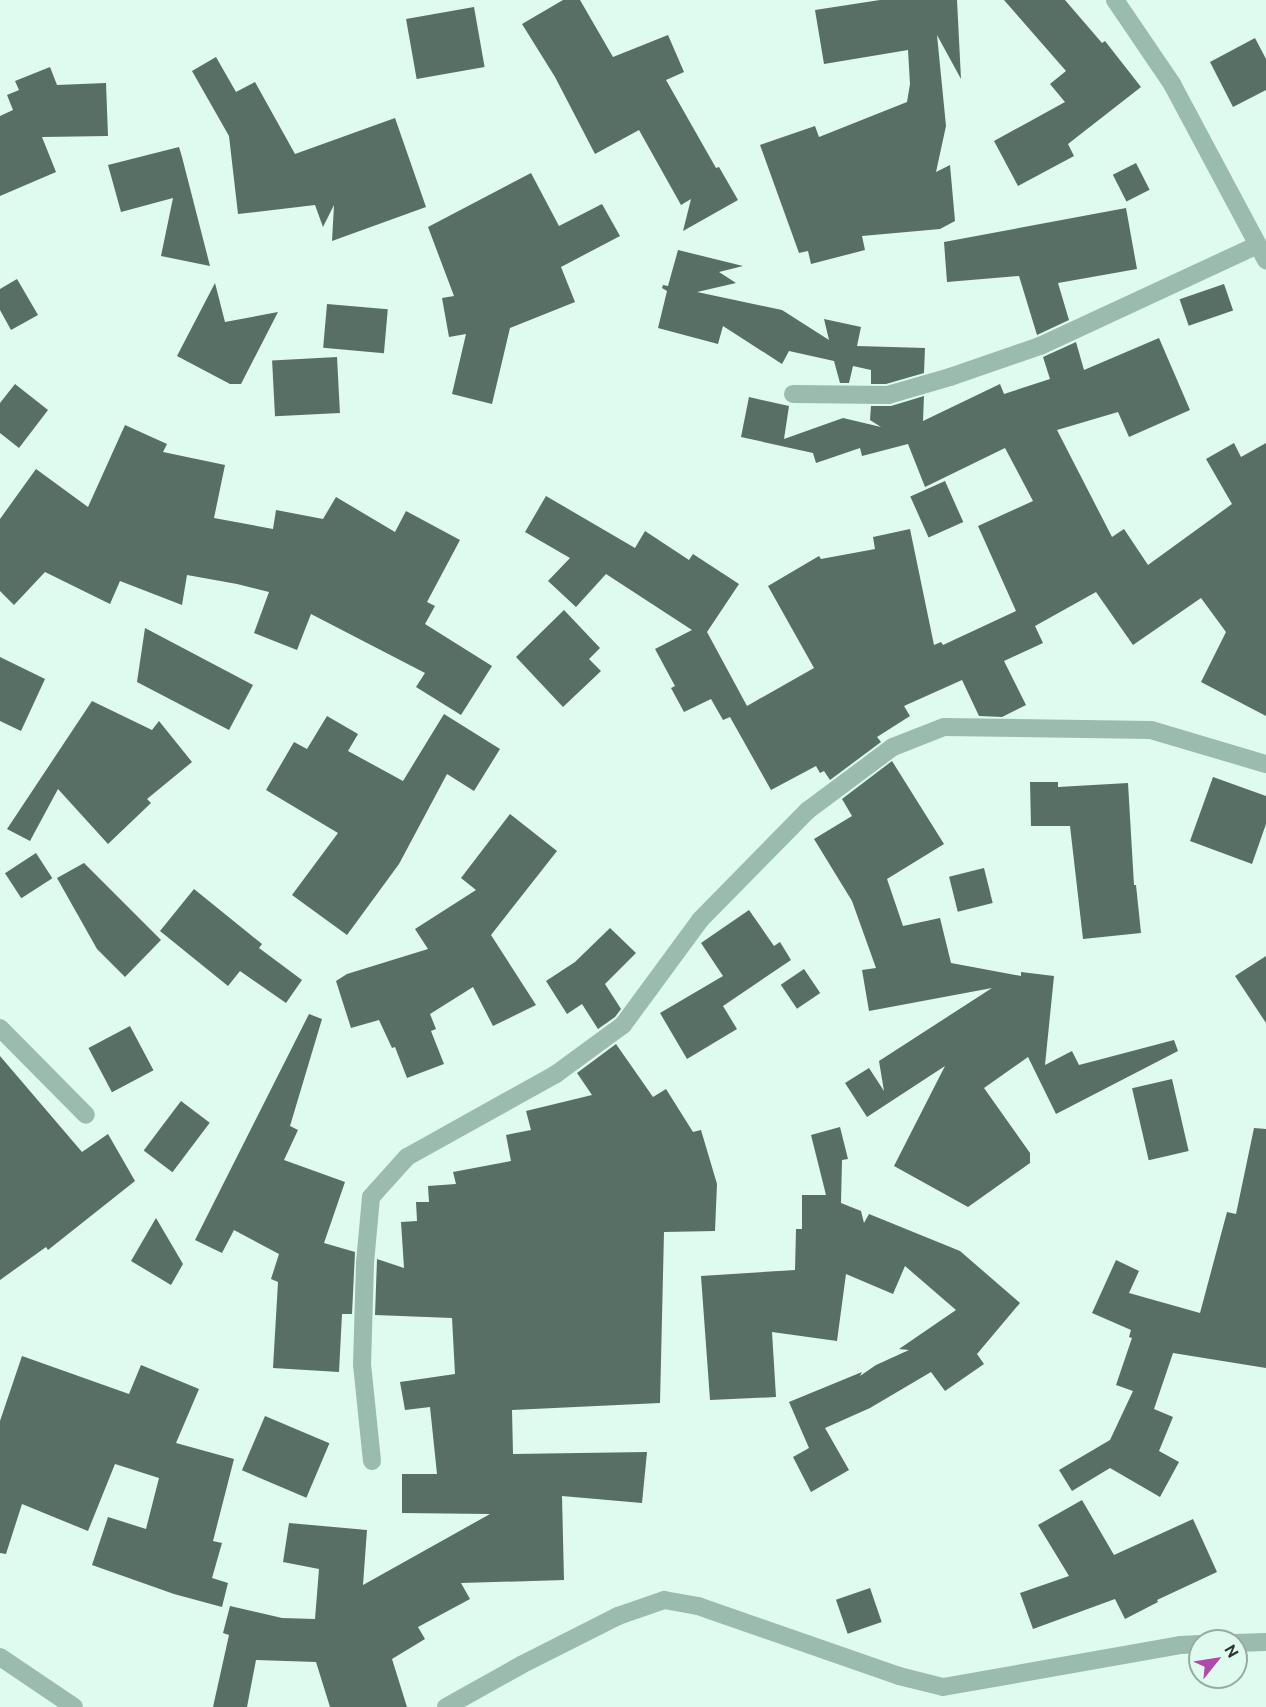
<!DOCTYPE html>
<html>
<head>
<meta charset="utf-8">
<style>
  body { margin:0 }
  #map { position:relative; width:1266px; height:1707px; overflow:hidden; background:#dffaee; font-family:Ubuntu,sans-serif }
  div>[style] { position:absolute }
  .building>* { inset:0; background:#576f64; transform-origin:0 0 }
  .minor>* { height:18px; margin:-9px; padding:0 9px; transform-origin:9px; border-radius:9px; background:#9abbad }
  span { translate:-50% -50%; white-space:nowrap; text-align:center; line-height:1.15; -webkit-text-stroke:6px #dffaee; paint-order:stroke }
  .north { position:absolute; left:1188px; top:1629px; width:60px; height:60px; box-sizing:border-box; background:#dffaee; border:2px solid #97aba2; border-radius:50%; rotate:60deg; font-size:16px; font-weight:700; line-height:24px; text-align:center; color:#2b3531 }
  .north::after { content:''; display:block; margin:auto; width:21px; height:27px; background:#af49ac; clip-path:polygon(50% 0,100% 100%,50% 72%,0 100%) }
</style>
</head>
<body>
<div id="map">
  <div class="building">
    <div style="clip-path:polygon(563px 0,580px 0,613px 57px,668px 35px,684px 72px,666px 80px,716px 168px,719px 167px,738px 200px,683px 231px,691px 199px,681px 205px,639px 130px,595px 154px,555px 77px,522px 24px)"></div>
    <div style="clip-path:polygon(880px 0,957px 0,961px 79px,937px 35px,946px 126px,936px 172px,950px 165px,955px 221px,940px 229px,862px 236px,865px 250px,811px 264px,808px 251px,799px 253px,760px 145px,815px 126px,819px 137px,907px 102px,910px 84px,908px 50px,824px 64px,815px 10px)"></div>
    <div style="clip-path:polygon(1004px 0,1065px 0,1102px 43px,1105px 41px,1141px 87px,1068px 144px,1074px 156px,1018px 186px,994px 141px,1065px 102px,1050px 84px,1066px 71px)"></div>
    <div style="left:474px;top:7px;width:61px;height:69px;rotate:80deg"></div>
    <div style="clip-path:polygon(1255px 38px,1266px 59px,1266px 90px,1233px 107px,1210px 62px)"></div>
    <div style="clip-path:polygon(216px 57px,236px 92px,255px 82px,295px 154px,395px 118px,426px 207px,332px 241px,334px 205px,323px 227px,315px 205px,238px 214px,229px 136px,192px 71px)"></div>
    <div style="clip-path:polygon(50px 67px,57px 85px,106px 83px,108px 136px,42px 137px,56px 172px,0 196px,0 116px,13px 110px,7px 95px,19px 90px,15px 81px)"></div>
    <div style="clip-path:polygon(179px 147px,182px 157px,210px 266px,161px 256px,173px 198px,121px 212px,108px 165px)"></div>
    <div style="left:1136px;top:163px;width:30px;height:26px;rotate:63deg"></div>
    <div style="clip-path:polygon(531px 173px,559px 226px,602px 204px,620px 236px,561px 267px,575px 302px,510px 328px,492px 404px,452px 394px,466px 334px,449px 337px,442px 298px,454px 296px,428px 227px)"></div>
    <div style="clip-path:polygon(1126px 208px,1137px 269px,1058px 283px,1069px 320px,1037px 335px,1019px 276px,947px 282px,944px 242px)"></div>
    <div style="clip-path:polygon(678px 250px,743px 266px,719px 272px,736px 283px,697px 292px,782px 310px,829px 340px,824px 319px,861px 327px,857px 346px,925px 348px,924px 373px,886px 384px,871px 384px,871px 370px,853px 366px,849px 383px,840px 383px,834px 361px,789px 351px,782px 364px,723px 326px,718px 344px,658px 328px,667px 291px,662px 288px,663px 285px,668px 286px)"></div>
    <div style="clip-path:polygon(17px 279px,38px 315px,11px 330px,0 310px,0 289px)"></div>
    <div style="clip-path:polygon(215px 283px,225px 322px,278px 312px,241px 384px,230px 384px,177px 356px)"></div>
    <div style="left:1224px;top:284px;width:28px;height:47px;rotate:71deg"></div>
    <div style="left:327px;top:304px;width:61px;height:44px;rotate:5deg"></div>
    <div style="clip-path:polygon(1159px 338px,1190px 410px,1129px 437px,1118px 412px,1057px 430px,1112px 537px,1124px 529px,1148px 565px,1232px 504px,1206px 459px,1234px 443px,1241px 457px,1266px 443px,1266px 716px,1201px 682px,1226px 632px,1201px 598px,1133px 645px,1096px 592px,1035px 626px,1043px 643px,1004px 661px,1026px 705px,1002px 717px,979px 716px,962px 680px,904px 706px,910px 716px,877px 737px,881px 742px,830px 780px,824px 771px,820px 773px,816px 766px,771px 790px,730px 717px,723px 720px,711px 699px,684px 712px,671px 688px,675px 686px,655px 649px,692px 630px,606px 574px,576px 607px,548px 581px,570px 558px,525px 532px,546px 496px,635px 548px,645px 531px,689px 560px,693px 554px,739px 584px,707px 632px,747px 706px,814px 668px,768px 586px,819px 556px,821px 559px,875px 549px,873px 537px,910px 529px,934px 645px,941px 642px,943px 645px,1016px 611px,978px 526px,1033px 501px,1005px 448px,925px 487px,908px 444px,862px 456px,860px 448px,816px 463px,813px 453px,741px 437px,749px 397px,789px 406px,784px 439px,843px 418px,881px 427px,870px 420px,871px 406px,891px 406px,924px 396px,923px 421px,1000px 384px,1004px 394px,1050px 379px,1043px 357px,1076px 342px,1084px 370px)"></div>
    <div style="left:337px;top:357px;width:56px;height:65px;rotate:87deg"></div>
    <div style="clip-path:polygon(15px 384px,48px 410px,19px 448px,0 433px,0 403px)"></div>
    <div style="clip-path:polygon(125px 425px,167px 444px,163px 452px,225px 465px,214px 518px,273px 529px,276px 510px,323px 519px,336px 497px,395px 532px,406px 511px,460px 540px,427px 602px,435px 606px,425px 624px,492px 666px,461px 715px,416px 687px,425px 673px,311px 614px,297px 650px,254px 633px,269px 592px,237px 584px,187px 575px,182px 605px,120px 581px,110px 604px,45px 572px,14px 605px,0 591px,0 519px,36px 469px,88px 507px)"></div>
    <div style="left:945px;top:481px;width:45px;height:38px;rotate:66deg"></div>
    <div style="clip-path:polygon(564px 610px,600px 648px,589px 659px,601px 671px,563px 707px,516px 657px)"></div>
    <div style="clip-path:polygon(145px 628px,253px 685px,229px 730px,137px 682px)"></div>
    <div style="clip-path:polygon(0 657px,45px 679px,21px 731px,0 721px)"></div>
    <div style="clip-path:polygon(92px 701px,152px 730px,159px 721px,192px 762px,147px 799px,151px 803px,108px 844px,58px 789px,30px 841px,7px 829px)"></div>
    <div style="clip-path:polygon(444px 714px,500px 749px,474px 791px,447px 774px,399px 864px,347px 935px,292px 895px,338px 833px,266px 790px,294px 742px,307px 749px,327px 716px,358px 734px,348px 751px,403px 781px)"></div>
    <div style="clip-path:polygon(892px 761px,944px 844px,887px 879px,903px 926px,940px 918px,951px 963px,1021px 976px,1021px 972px,1054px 976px,1045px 1065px,1072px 1051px,1079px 1065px,1174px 1040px,1178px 1051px,1056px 1114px,1028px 1057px,984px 1088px,1030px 1153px,1030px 1163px,968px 1207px,894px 1166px,945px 1066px,867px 1117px,845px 1083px,869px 1068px,884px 1091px,879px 1061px,992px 988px,869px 1011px,862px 970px,876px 968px,852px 901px,814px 839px,852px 816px,842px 799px)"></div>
    <div style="clip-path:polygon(1213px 777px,1266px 796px,1266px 824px,1252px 864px,1190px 841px)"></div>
    <div style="clip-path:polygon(1030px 782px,1058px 782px,1058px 787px,1128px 783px,1134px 885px,1136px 885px,1141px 933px,1083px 939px,1070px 826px,1031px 826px)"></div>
    <div style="clip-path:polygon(510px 814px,557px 851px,491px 935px,536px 1005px,493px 1026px,473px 987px,430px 1014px,436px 1029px,431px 1031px,444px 1064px,407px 1078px,395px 1047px,392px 1048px,379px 1020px,351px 1028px,336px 981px,347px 974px,428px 949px,415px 929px,476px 890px,461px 878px)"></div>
    <div style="left:36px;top:853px;width:30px;height:37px;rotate:57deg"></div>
    <div style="clip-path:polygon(84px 863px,161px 940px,125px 977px,97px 949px,57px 878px)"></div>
    <div style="left:984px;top:868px;width:36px;height:36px;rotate:76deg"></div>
    <div style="clip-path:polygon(194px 889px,262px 944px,259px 948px,302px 980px,286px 1003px,240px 971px,228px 986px,160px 931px)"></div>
    <div style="clip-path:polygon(749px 910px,774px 946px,780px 942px,791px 960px,723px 1006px,737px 1029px,687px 1059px,660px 1013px,723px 976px,701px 943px)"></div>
    <div style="clip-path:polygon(610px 928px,636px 953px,605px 984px,621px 1009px,615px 1017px,598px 1029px,582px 1004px,567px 1014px,546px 981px,575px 962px)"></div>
    <div style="clip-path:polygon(1266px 956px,1266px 1023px,1235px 976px)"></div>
    <div style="left:804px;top:969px;width:29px;height:28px;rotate:56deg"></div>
    <div style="clip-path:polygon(309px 1014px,322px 1019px,290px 1126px,298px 1130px,284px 1160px,345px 1182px,324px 1243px,355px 1252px,352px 1314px,342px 1314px,339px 1372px,273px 1368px,278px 1282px,271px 1279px,279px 1254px,234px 1230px,222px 1253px,195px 1240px)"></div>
    <div style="left:130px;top:1026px;width:50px;height:47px;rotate:62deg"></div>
    <div style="clip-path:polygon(616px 1044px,653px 1097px,666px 1089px,693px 1132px,701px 1130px,717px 1184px,715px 1231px,664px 1232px,660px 1403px,512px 1410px,513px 1454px,647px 1452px,642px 1503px,562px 1496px,564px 1580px,461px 1583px,470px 1599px,418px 1627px,425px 1639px,392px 1659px,407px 1707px,330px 1707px,316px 1662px,256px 1660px,247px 1707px,213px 1707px,229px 1635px,223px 1633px,230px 1606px,282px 1618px,315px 1619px,319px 1569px,283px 1562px,289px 1523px,367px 1530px,363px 1585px,490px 1514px,402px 1513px,402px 1474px,437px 1474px,430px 1407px,405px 1410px,400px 1382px,455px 1374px,452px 1318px,375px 1315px,377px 1259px,404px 1268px,401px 1222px,417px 1221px,416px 1202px,429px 1202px,428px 1186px,456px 1184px,453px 1172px,511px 1161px,506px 1135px,531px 1130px,526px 1111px,592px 1095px,577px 1073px)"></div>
    <div style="clip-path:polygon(0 1056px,82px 1152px,108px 1134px,135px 1181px,48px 1250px,46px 1247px,0 1280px)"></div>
    <div style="left:1172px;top:1079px;width:74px;height:41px;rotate:77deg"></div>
    <div style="left:181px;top:1101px;width:36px;height:62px;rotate:37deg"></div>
    <div style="clip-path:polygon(840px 1127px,848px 1159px,842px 1160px,841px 1203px,861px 1211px,864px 1223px,869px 1214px,960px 1251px,1020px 1303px,977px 1354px,984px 1364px,945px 1391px,931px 1372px,870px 1408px,825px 1428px,849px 1470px,811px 1492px,793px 1457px,809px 1448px,789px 1402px,862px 1372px,860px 1376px,876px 1365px,909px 1350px,899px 1349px,956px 1310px,905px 1266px,893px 1294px,846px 1274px,837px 1341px,772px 1332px,776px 1397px,710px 1400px,701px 1276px,795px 1270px,796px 1229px,802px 1229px,802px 1195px,826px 1195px,811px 1135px)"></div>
    <div style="clip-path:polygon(1254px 1128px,1266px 1129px,1266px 1368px,1173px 1353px,1154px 1409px,1173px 1417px,1159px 1451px,1179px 1462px,1160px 1497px,1110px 1468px,1072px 1491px,1059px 1470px,1110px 1440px,1133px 1391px,1116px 1385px,1132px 1338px,1129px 1337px,1131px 1330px,1092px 1313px,1116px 1260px,1139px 1271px,1129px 1293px,1200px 1313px,1227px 1212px,1236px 1214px)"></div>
    <div style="clip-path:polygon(156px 1218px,183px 1264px,171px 1285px,131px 1261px)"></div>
    <div style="clip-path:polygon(22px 1356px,129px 1394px,141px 1365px,199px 1389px,176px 1443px,234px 1459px,213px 1541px,222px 1543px,212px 1578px,228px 1583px,222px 1607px,174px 1594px,92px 1565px,108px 1517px,146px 1529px,159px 1478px,115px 1464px,88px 1531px,22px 1504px,6px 1554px,0 1553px,0 1421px)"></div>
    <div style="left:265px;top:1416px;width:70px;height:59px;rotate:23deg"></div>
    <div style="clip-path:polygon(1082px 1500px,1114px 1555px,1193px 1519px,1217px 1572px,1157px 1600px,1158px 1602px,1125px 1619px,1115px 1599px,1033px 1629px,1020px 1593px,1069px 1576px,1038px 1525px)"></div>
    <div style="left:870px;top:1588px;width:36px;height:36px;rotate:71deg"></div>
  </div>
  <div class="minor">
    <div style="left:1115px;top:0;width:102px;rotate:55.8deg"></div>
    <div style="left:1172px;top:84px;width:200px;rotate:61.9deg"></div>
    <div style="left:793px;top:394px;width:95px;rotate:0.6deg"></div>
    <div style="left:888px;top:395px;width:65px;rotate:-16.2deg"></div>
    <div style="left:950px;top:377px;width:95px;rotate:-19deg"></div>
    <div style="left:1040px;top:346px;width:240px;rotate:-24.9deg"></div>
    <div style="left:0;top:1028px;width:122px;rotate:45.3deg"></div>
    <div style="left:372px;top:1461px;width:97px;rotate:-95.9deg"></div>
    <div style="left:362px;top:1365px;width:102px;rotate:-88.3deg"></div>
    <div style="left:365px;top:1263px;width:66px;rotate:-84.8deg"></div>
    <div style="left:371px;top:1197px;width:54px;rotate:-48deg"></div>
    <div style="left:407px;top:1157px;width:171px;rotate:-29.1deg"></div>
    <div style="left:556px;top:1074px;width:83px;rotate:-36.2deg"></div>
    <div style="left:623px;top:1025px;width:130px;rotate:-53.7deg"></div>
    <div style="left:700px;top:920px;width:153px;rotate:-45.5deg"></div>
    <div style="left:807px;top:811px;width:107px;rotate:-36.7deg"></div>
    <div style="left:893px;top:747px;width:55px;rotate:-21.4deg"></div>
    <div style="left:944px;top:727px;width:207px;rotate:0.8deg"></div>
    <div style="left:1151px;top:730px;width:120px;rotate:16.5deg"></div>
    <div style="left:1236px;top:1643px;width:30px;rotate:-2deg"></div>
    <div style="left:0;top:1657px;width:89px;rotate:34deg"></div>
    <div style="left:446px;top:1707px;width:86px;rotate:-29.2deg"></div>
    <div style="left:521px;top:1665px;width:109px;rotate:-26.8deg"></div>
    <div style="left:618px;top:1616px;width:49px;rotate:-19.2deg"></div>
    <div style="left:664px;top:1600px;width:35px;rotate:10deg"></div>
    <div style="left:698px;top:1606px;width:213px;rotate:19.2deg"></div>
    <div style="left:899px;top:1676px;width:45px;rotate:14deg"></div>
    <div style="left:943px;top:1687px;width:242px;rotate:-10deg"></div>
    <div style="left:1181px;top:1645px;width:19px;rotate:-3deg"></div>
  </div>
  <div class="north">N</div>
</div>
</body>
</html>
